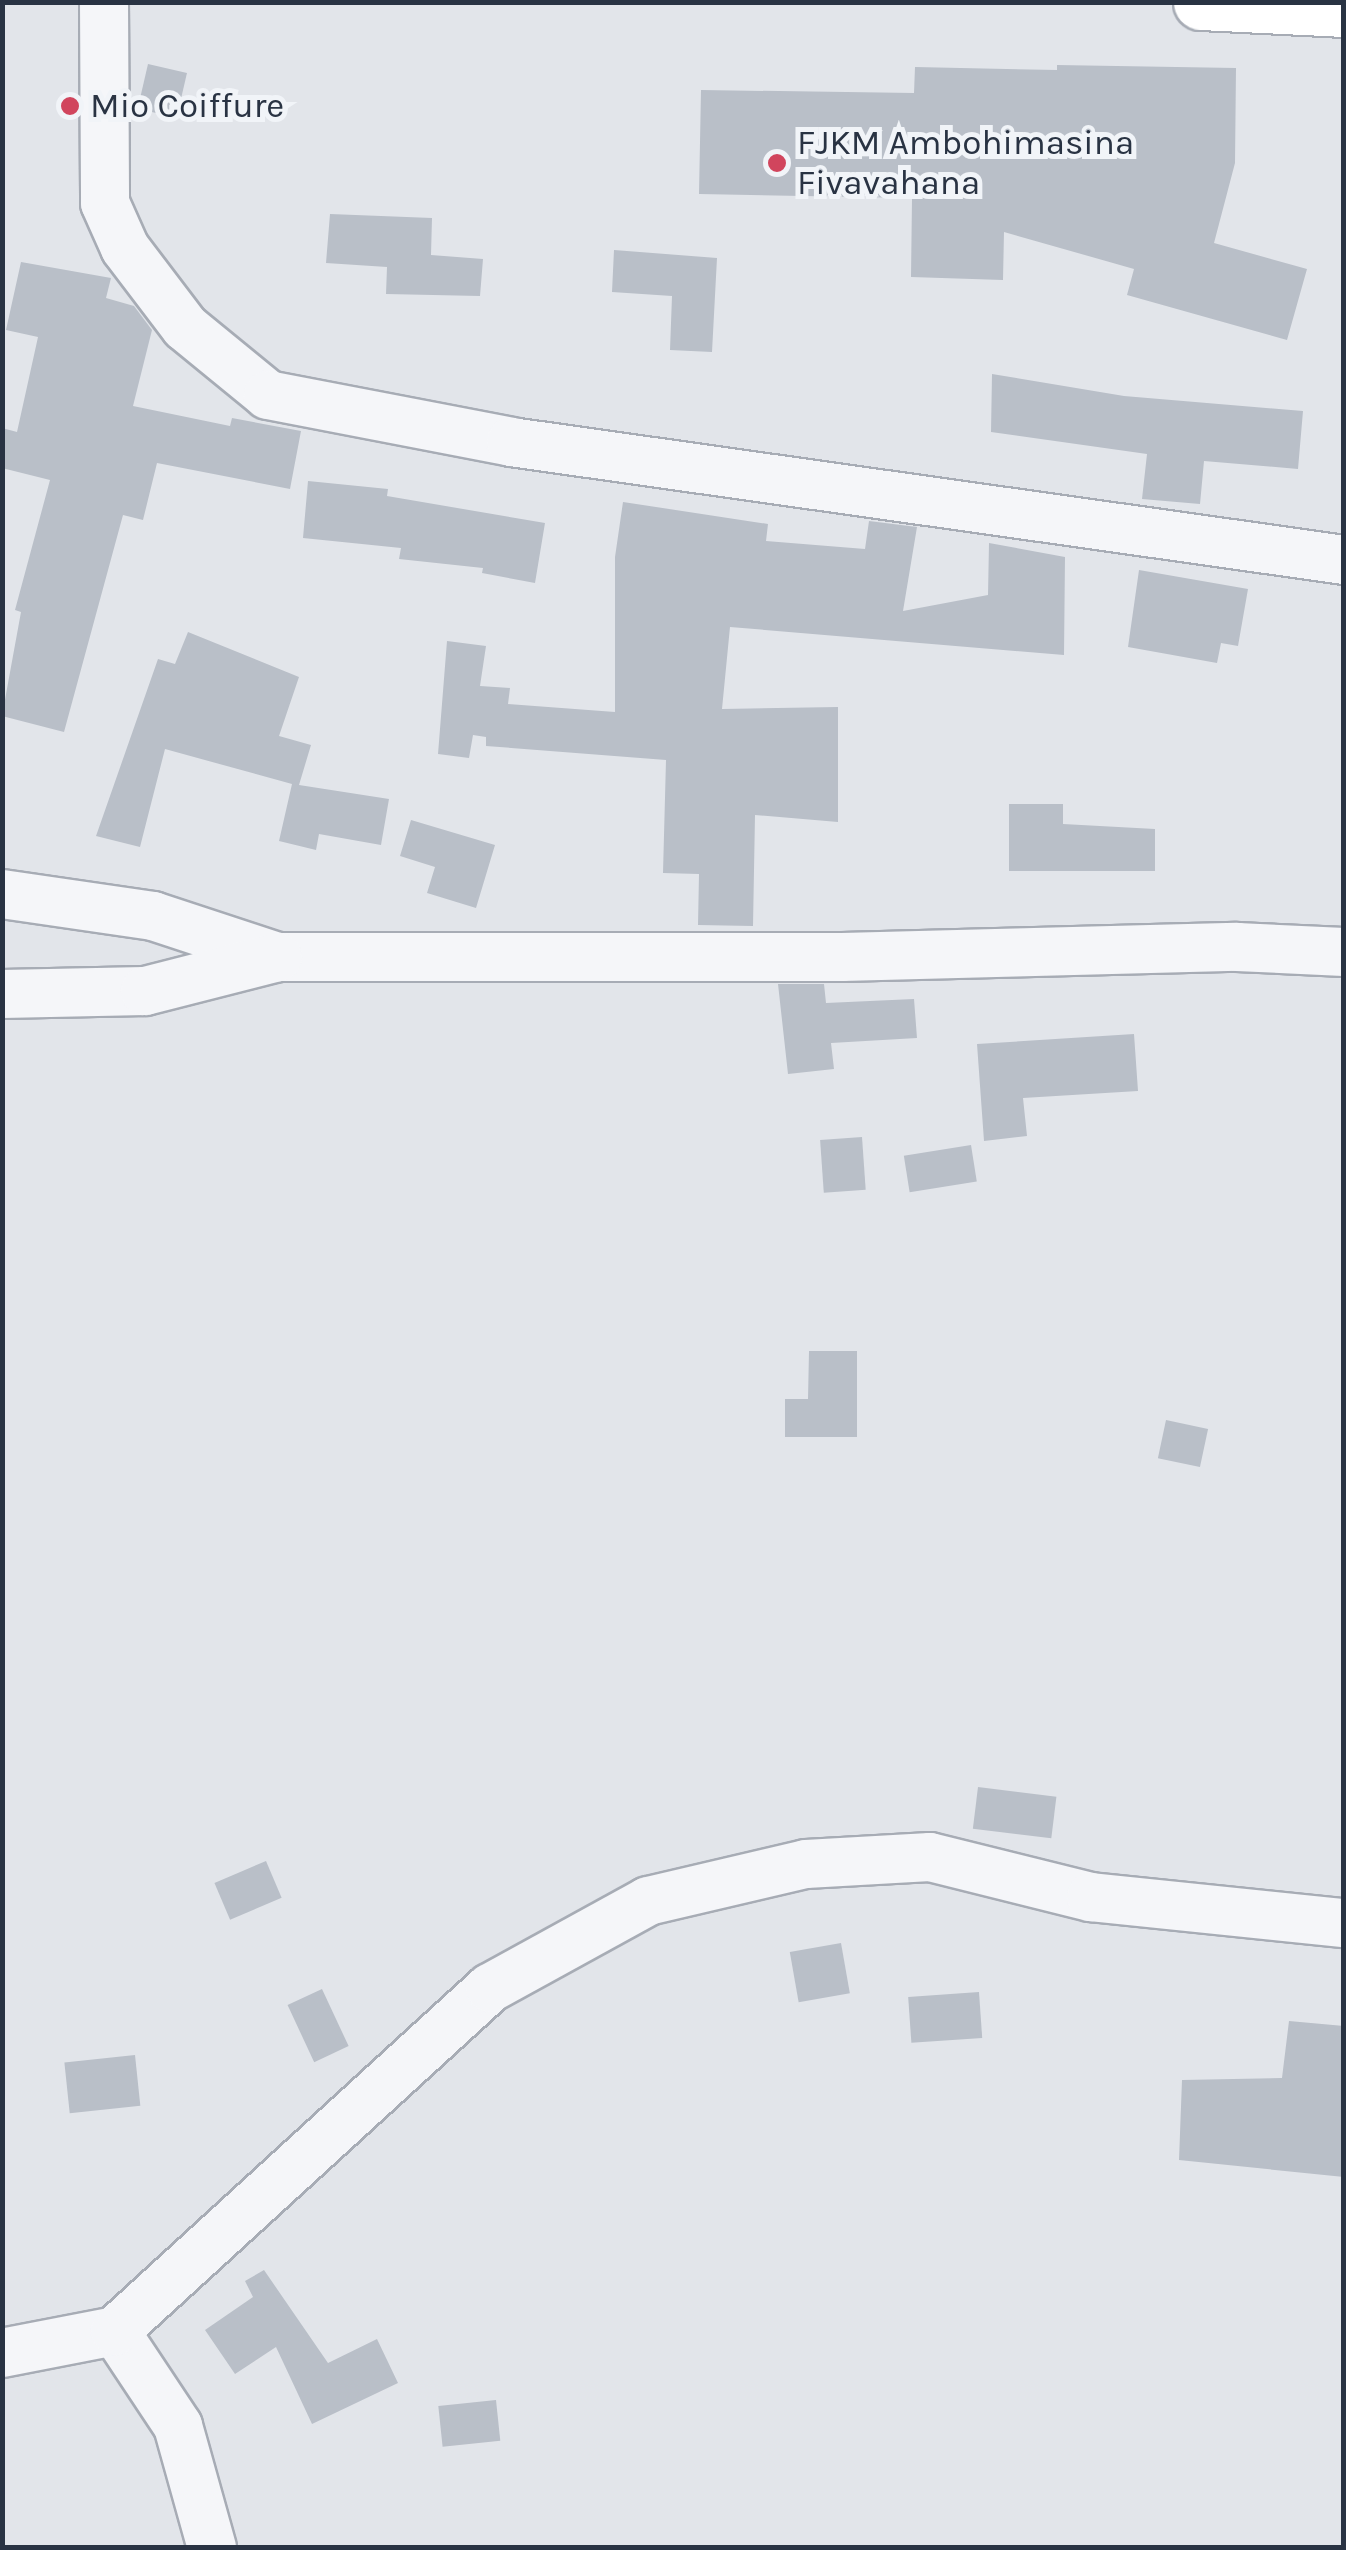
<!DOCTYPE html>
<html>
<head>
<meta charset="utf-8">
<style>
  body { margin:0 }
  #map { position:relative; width:1346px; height:2550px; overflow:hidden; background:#e2e5ea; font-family:Karla,sans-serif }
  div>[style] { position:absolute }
  .building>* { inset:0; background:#b9bfc8; transform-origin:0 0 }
  .roads { filter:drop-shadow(2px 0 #a7acb5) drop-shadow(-2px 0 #a7acb5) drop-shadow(0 2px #a7acb5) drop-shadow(0 -2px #a7acb5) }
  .minor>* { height:48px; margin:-24px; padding:0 24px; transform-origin:24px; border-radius:24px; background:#f5f6f9 }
  .secondary>* { height:55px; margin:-27.5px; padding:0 27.5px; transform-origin:27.5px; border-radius:27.5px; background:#fff }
  .dots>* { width:28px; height:28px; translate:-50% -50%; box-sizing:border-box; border:5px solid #f1f4f8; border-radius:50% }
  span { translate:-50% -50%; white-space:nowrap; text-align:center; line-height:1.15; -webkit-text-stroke:10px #f1f4f8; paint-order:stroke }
  .poi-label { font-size:35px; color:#293343 }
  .left { translate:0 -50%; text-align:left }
  .frame { position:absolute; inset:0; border:5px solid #293343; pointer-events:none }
</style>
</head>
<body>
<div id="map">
  <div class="building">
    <div style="left:148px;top:64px;width:40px;height:46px;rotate:13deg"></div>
    <div style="clip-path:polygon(1057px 65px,1236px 68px,1235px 163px,1214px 243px,1307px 269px,1287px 340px,1127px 295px,1134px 269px,1004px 232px,1003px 280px,911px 277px,912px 198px,699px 194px,701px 90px,914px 93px,915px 67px,1057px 70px)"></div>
    <div style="clip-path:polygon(330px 214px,432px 218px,431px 255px,483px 259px,480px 296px,386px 294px,387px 267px,326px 263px)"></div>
    <div style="clip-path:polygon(614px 250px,717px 258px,712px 352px,670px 350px,672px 296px,612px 292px)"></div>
    <div style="clip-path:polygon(21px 262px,111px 278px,106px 298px,134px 306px,152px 330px,133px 406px,230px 426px,232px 418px,301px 431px,290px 489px,157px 463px,143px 520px,123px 515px,64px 732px,2px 716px,21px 612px,15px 610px,50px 480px,2px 468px,2px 428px,17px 432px,38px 337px,6px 330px)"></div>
    <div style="clip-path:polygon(992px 374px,1124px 396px,1303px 411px,1298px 469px,1204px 461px,1200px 504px,1142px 499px,1147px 454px,991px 432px)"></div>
    <div style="clip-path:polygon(308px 481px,388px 489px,387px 496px,545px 523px,535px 583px,482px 573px,483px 568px,399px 559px,401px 548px,303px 538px)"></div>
    <div style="clip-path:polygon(623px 502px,768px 524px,766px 541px,865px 549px,869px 521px,917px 527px,903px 611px,988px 595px,989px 543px,1065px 557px,1064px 655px,730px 627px,722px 709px,838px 707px,838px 822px,755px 815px,753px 926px,698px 925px,699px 874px,663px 873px,666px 760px,486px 746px,486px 737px,473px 735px,469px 758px,438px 754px,447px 641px,486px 646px,480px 686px,510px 688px,508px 704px,615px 712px,615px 557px)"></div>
    <div style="clip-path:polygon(1139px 570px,1248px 589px,1238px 646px,1221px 643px,1217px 663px,1128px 647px)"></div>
    <div style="clip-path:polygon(188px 632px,299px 677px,279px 736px,311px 745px,299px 785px,389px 799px,381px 845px,319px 834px,316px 850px,279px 841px,292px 784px,165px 749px,140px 847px,96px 836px,158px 659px,175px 664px)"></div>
    <div style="clip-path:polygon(1009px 804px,1063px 804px,1063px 824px,1155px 829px,1155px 871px,1009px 871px)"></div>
    <div style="clip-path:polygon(411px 820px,495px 845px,476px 908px,427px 893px,435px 867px,400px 856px)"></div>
    <div style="clip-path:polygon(778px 984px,824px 984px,826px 1003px,914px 999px,917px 1038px,831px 1043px,834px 1069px,788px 1074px)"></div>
    <div style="clip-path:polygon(1134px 1034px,1138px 1091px,1023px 1098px,1027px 1136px,984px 1141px,977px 1044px)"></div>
    <div style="left:862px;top:1137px;width:53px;height:42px;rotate:86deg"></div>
    <div style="left:971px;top:1145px;width:37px;height:68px;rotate:81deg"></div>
    <div style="clip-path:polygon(809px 1351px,857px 1351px,857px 1437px,785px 1437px,785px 1399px,808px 1399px)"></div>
    <div style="left:1166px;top:1420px;width:43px;height:39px;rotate:12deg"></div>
    <div style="left:978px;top:1787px;width:79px;height:42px;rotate:7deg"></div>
    <div style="left:266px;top:1861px;width:40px;height:56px;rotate:67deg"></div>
    <div style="left:841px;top:1943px;width:51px;height:52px;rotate:80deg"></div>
    <div style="left:322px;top:1989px;width:63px;height:38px;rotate:65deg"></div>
    <div style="left:979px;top:1992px;width:46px;height:71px;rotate:86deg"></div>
    <div style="clip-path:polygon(1289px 2021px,1344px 2026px,1344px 2177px,1179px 2160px,1182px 2080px,1282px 2078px)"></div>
    <div style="left:135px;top:2055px;width:51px;height:71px;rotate:84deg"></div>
    <div style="clip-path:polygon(264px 2270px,328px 2363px,377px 2339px,398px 2383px,312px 2424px,276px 2347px,235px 2374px,205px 2330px,253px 2297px,245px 2281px)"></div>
    <div style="left:496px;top:2400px;width:41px;height:58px;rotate:84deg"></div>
  </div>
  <div class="roads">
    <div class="minor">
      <div style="left:104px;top:2px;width:201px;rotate:89.7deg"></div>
      <div style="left:105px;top:203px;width:49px;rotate:66deg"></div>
      <div style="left:125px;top:248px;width:99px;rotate:52.8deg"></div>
      <div style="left:185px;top:327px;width:107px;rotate:39.3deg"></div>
      <div style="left:268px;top:395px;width:248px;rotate:10.9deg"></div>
      <div style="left:511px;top:442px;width:841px;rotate:8.06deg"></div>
      <div style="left:2px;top:894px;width:153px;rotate:8.3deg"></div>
      <div style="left:153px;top:916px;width:132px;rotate:18.2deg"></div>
      <div style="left:278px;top:957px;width:564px"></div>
      <div style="left:842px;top:957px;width:395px;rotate:-1.5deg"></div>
      <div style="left:1237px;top:947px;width:107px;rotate:2.7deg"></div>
      <div style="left:2px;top:994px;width:143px;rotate:-1.2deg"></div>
      <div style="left:145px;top:991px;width:137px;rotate:-14.3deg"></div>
      <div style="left:115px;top:2331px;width:114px;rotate:56.4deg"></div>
      <div style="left:178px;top:2426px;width:127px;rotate:74.4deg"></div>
      <div style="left:2px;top:2353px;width:115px;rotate:-11deg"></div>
      <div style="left:115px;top:2331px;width:508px;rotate:-42.45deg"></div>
      <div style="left:490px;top:1988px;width:180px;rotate:-28.8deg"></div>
      <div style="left:648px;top:1901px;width:162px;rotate:-13.2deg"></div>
      <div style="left:806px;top:1864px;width:124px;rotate:-3.2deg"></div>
      <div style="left:930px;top:1857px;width:166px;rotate:14deg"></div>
      <div style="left:1091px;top:1897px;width:254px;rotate:5.9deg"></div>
    </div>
    <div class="secondary">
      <div style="left:1201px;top:2px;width:143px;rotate:2.8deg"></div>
    </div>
  </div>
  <div class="dots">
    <div style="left:70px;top:106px;background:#d1455d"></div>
    <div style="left:777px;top:163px;background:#d1455d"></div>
  </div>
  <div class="poi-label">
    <span class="left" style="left:90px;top:106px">Mio Coiffure</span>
    <span class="left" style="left:797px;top:163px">FJKM Ambohimasina<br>Fivavahana</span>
  </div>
  <div class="frame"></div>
</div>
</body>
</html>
